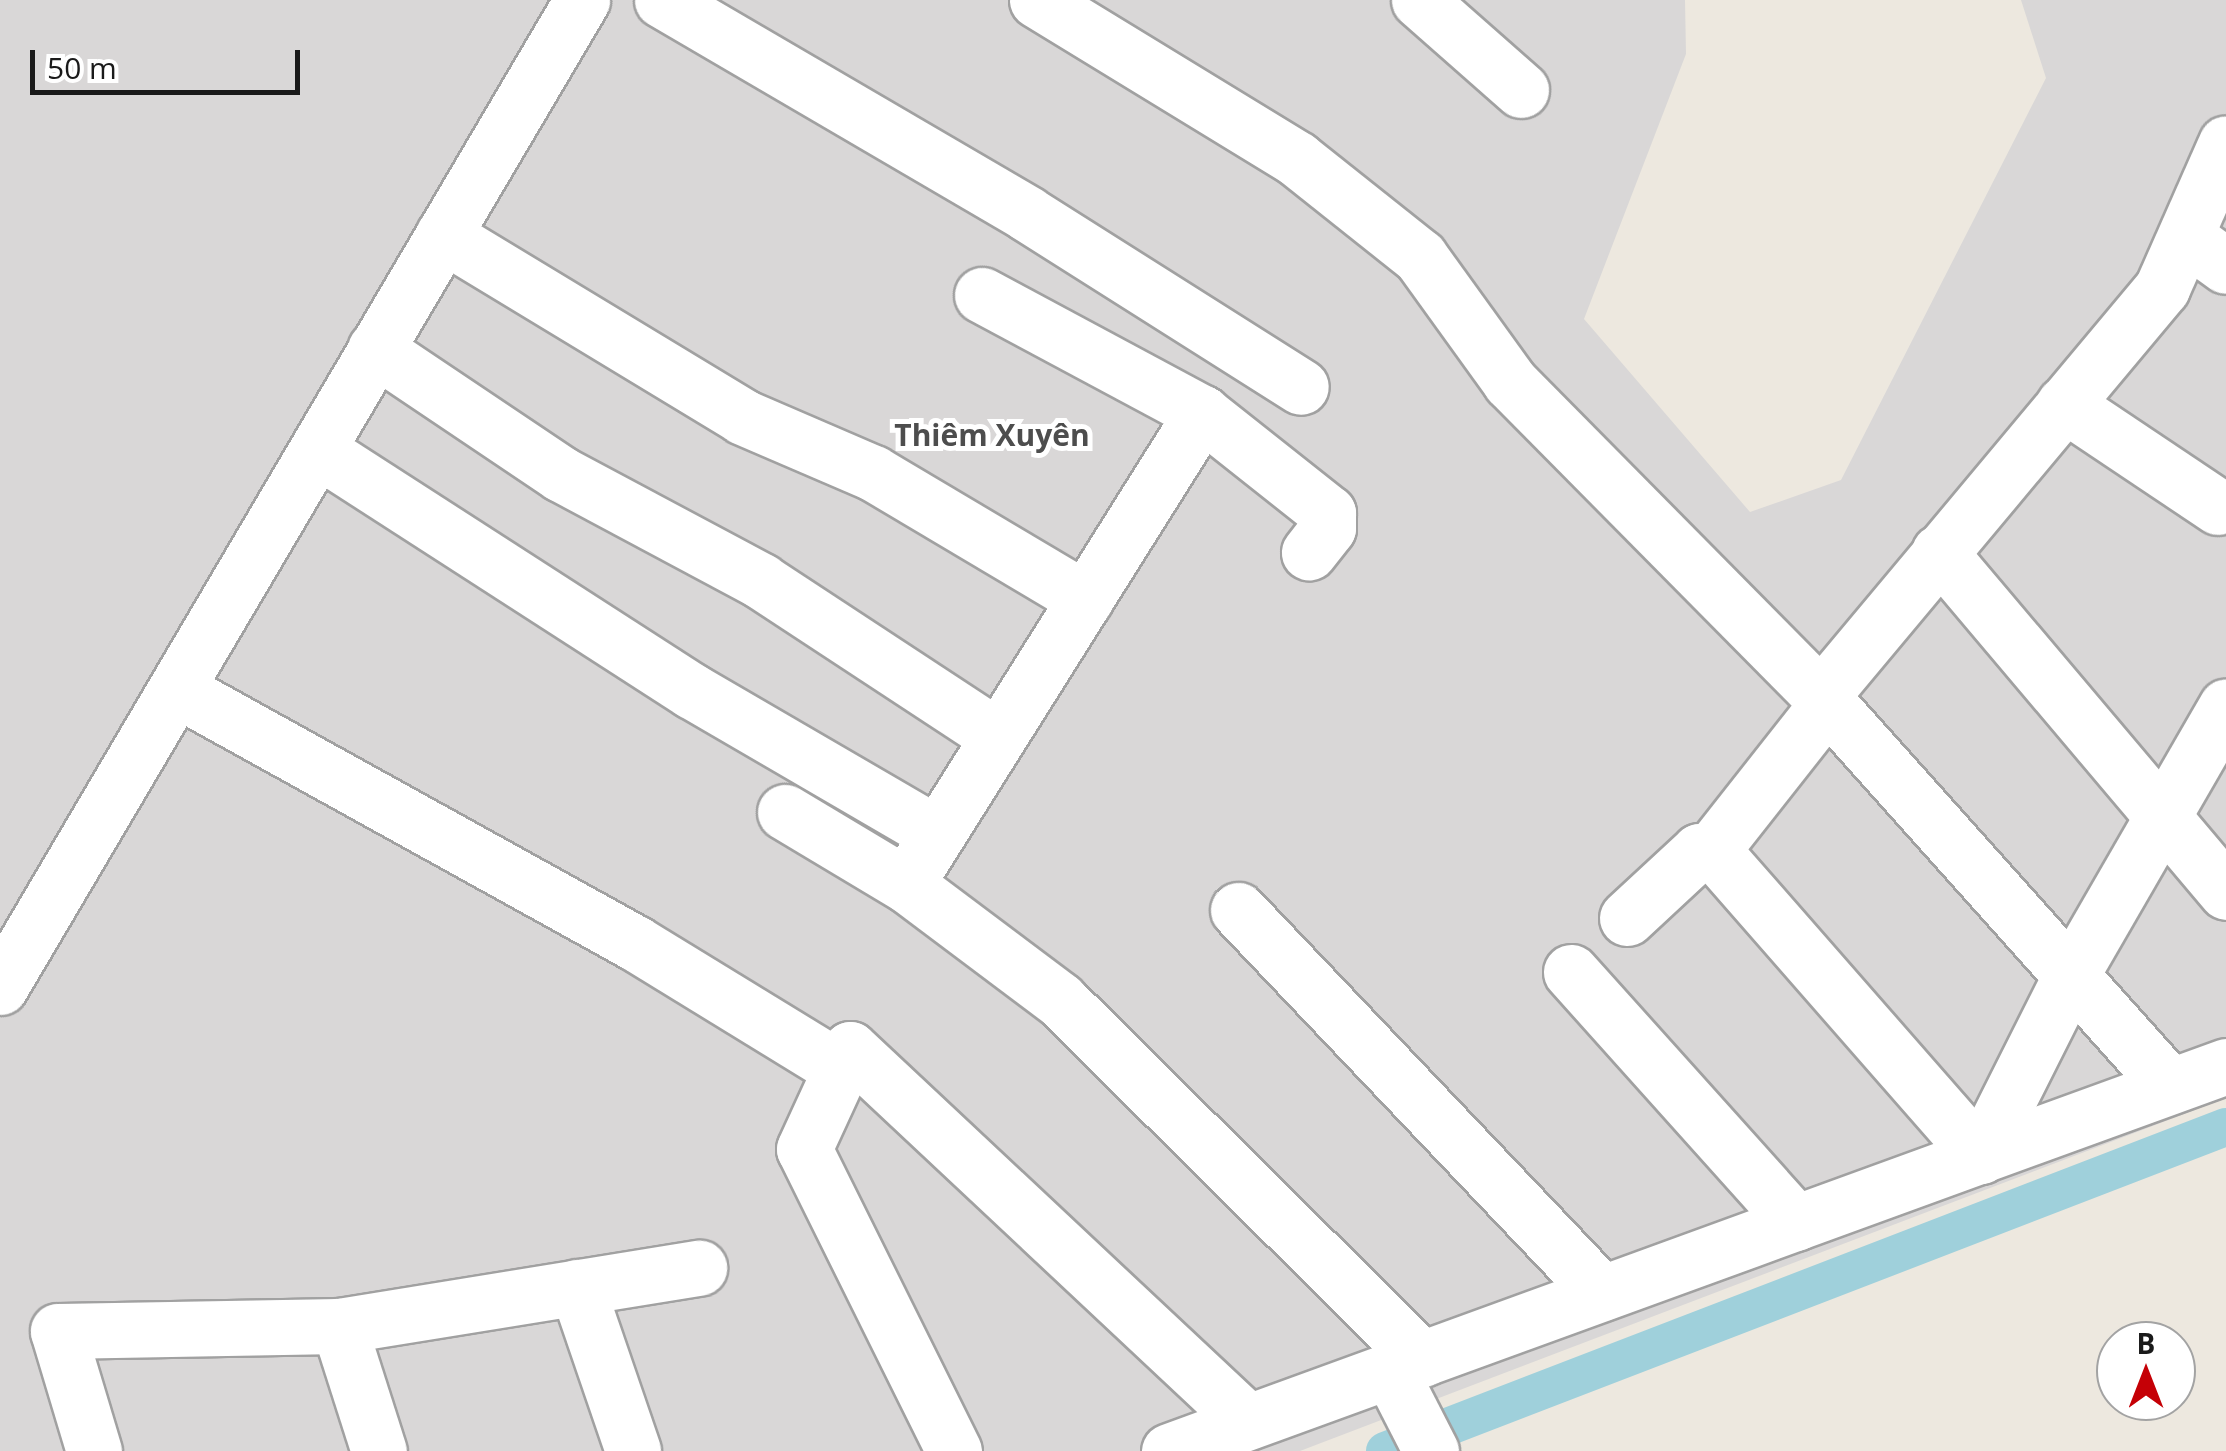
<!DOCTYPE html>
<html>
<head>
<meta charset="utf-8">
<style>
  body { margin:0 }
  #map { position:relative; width:2226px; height:1451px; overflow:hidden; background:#ede8df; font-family:"Open Sans",sans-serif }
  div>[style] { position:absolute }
  .residential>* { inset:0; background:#d9d7d7 }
  .canal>* { height:38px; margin:-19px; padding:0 19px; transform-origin:19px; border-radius:19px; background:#9fd0db }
  .roads { filter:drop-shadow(2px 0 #a1a1a1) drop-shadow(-2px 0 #a1a1a1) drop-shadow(0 2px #a1a1a1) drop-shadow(0 -2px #a1a1a1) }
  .minor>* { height:55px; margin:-27.5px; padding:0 27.5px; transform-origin:27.5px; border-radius:27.5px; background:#fff }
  span { translate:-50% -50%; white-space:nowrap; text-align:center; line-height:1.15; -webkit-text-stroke:10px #fff; paint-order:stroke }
  .quarter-label { font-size:30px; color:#4d4d4d; font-weight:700 }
  .north { position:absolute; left:2096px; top:1321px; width:100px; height:100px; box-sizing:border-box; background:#fff; border:2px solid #a3a3a3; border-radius:50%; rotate:0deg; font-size:28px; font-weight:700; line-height:40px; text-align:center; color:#1a1a1a }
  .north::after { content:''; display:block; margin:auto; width:35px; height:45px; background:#c50006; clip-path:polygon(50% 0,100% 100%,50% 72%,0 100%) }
  .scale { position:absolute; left:30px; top:50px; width:270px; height:45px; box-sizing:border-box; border:5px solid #1a1a1a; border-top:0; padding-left:12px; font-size:30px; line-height:35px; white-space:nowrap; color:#1a1a1a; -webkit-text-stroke:8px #fff; paint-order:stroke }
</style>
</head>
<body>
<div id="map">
  <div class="residential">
    <div style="clip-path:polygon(0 0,1685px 0,1686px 54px,1584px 319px,1750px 512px,1841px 480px,2046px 78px,2021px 0,2226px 0,2226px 1098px,1300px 1451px,0 1451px)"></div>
  </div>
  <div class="canal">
    <div style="left:1385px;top:1451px;width:901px;rotate:-21.07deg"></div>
  </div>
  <div class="roads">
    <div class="minor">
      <div style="left:662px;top:0;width:422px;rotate:30.3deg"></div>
      <div style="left:1026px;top:213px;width:325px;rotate:32.3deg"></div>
      <div style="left:1037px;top:0;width:305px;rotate:31.4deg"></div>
      <div style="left:1297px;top:159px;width:157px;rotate:38.5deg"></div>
      <div style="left:1420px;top:257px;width:154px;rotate:54.2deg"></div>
      <div style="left:1510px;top:382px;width:442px;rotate:45.3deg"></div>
      <div style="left:1821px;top:696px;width:523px;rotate:48.18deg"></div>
      <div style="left:1419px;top:0;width:136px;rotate:41.4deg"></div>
      <div style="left:443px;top:235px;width:351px;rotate:31.2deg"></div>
      <div style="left:743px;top:417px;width:142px;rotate:23.3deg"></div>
      <div style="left:873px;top:473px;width:247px;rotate:30.7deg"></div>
      <div style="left:2186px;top:237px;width:49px;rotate:35.9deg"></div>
      <div style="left:982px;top:295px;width:250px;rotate:28.2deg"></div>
      <div style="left:1202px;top:413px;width:161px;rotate:38.4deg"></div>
      <div style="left:1328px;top:513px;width:15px;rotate:90deg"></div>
      <div style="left:1328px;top:528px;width:31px;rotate:128deg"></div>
      <div style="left:375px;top:349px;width:224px;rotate:33.9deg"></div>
      <div style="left:561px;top:474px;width:227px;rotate:28.1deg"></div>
      <div style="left:761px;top:581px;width:282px;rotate:33.3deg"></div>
      <div style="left:2064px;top:404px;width:185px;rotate:33.8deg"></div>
      <div style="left:321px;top:452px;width:441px;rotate:32.8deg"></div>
      <div style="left:692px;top:691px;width:280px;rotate:30.2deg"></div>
      <div style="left:1939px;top:552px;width:445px;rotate:49.8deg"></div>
      <div style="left:176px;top:689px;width:525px;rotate:28.96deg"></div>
      <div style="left:635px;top:943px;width:241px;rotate:31.5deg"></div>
      <div style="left:1821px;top:696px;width:532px;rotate:-50.11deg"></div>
      <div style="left:2162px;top:288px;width:158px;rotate:-66.2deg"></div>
      <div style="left:785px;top:812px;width:142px;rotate:30.9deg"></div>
      <div style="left:907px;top:885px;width:191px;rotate:36.9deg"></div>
      <div style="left:1060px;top:1000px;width:510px;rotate:44.76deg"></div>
      <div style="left:1720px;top:840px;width:173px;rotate:-51.8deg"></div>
      <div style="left:918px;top:865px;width:534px;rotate:-57.86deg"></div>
      <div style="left:1238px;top:910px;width:528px;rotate:46.46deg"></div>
      <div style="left:1627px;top:918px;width:98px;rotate:-42.9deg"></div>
      <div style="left:1699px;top:851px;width:16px;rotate:7deg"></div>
      <div style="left:1715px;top:853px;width:403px;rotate:48.8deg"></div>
      <div style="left:1980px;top:1156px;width:203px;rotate:-63.3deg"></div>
      <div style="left:2071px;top:975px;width:310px;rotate:-60deg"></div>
      <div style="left:1571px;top:972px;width:337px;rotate:48.1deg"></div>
      <div style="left:0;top:987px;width:1146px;rotate:-59.47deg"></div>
      <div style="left:577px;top:1287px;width:173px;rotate:71.1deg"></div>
      <div style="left:339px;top:1326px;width:131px;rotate:72.3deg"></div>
      <div style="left:1390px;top:1371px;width:90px;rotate:62.9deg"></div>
      <div style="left:94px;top:1451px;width:125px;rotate:-106.7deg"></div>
      <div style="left:58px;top:1331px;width:281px;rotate:-1deg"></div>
      <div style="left:339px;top:1326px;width:365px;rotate:-9.2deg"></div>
      <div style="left:954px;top:1451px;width:337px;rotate:-116.4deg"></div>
      <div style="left:804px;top:1149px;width:110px;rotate:-65.3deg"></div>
      <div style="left:850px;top:1049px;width:545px;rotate:43.14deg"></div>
      <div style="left:1169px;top:1451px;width:1125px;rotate:-20.01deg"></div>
    </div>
  </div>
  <div class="quarter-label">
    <span style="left:992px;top:435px">Thiêm Xuyên</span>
  </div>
  <div class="north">B</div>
  <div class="scale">50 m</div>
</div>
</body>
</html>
